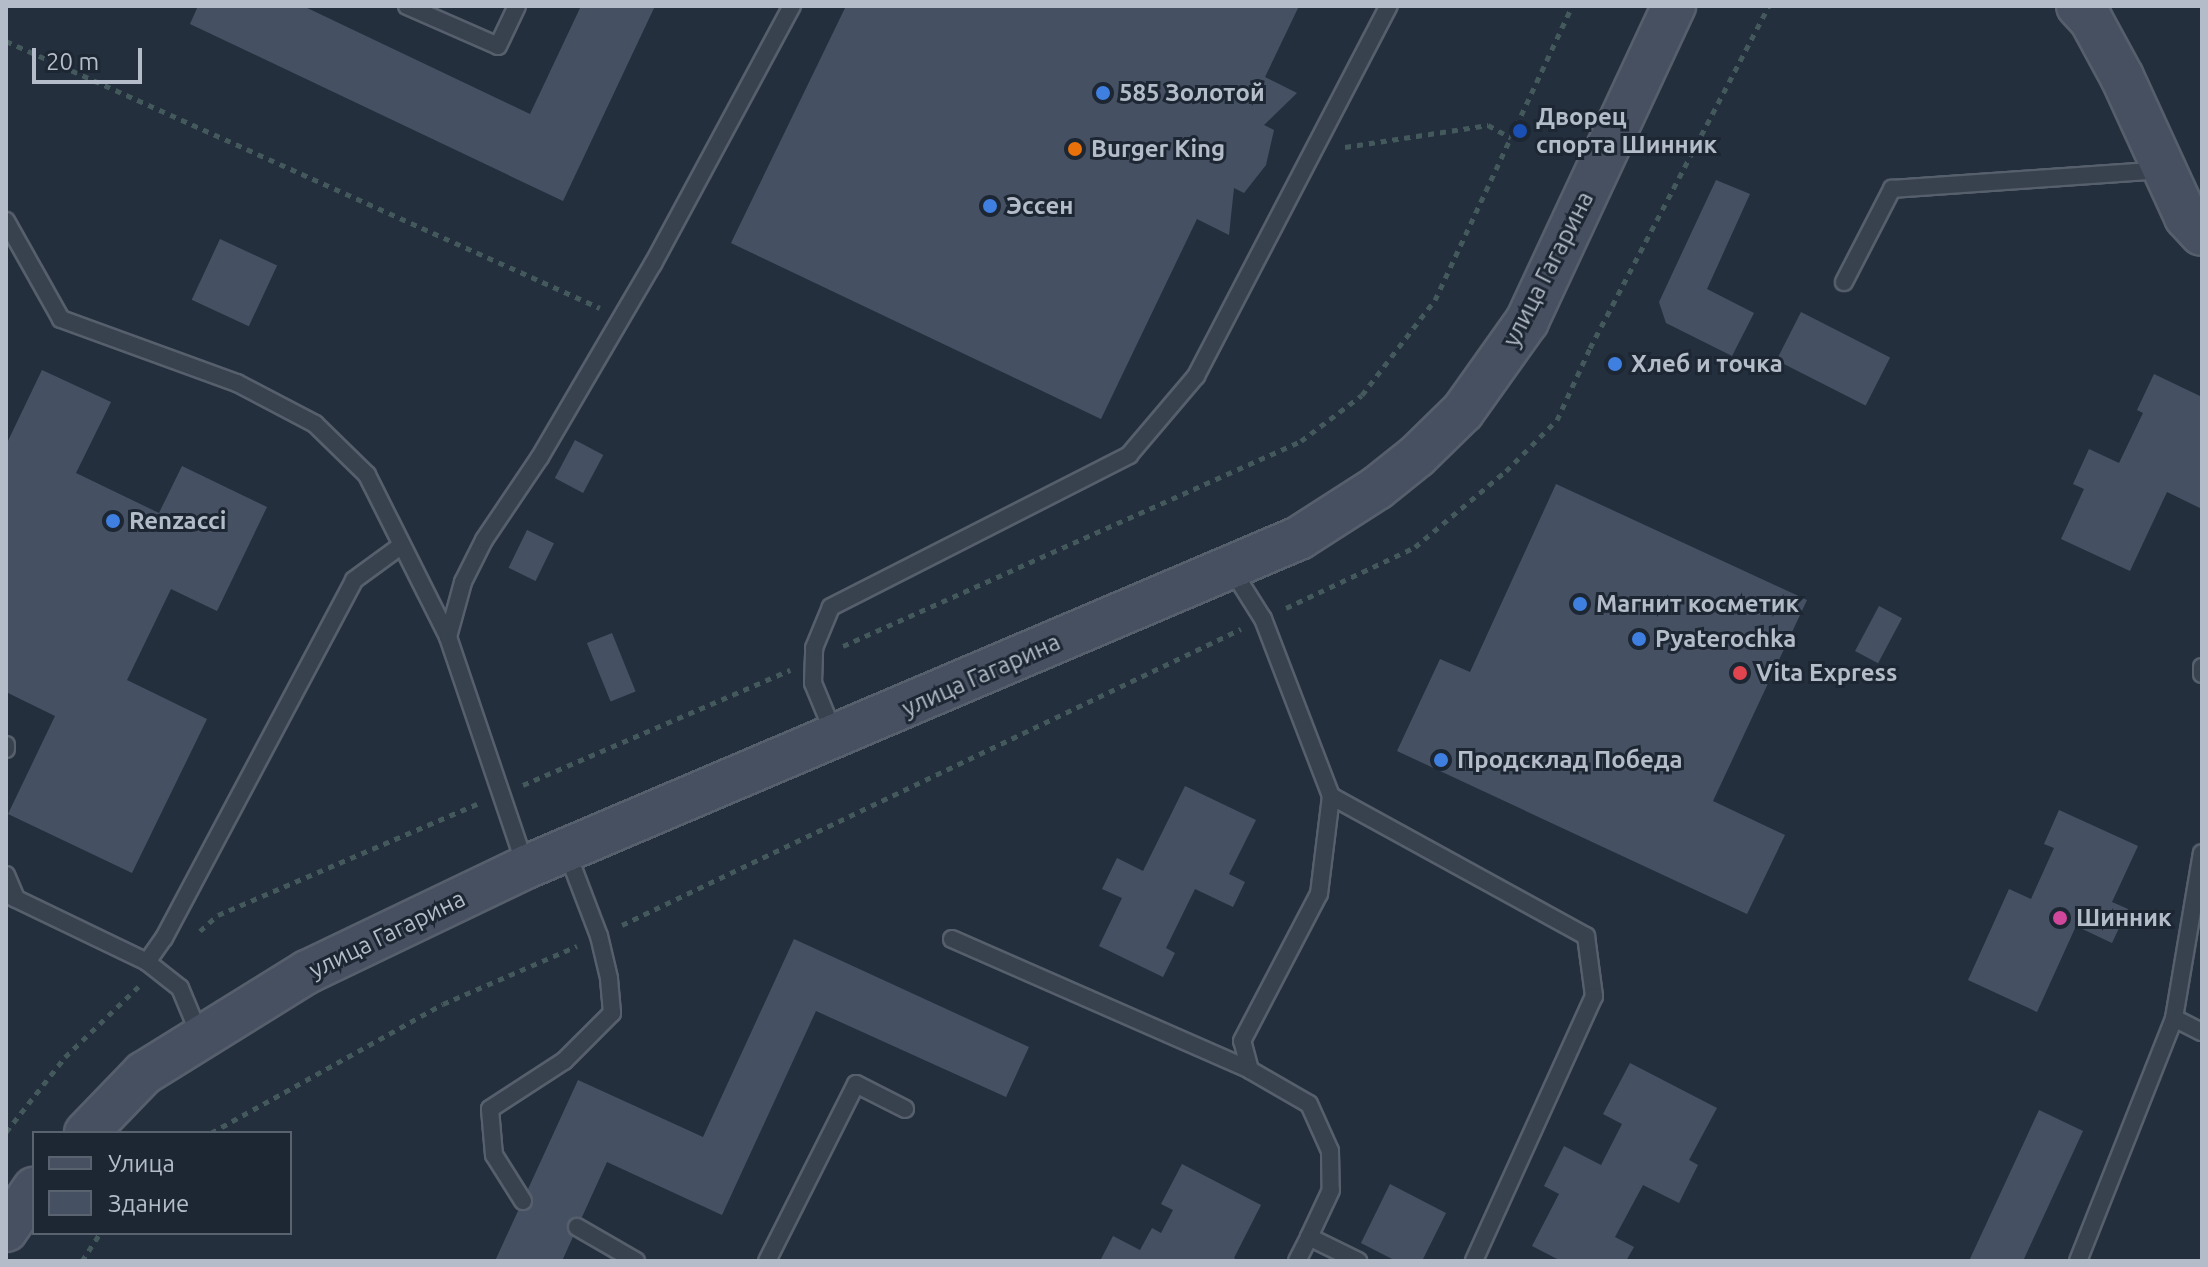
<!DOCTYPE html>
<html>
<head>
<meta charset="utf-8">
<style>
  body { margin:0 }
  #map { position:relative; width:2208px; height:1267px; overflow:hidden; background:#242f3e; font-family:Ubuntu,sans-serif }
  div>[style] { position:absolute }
  .building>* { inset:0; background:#455162; transform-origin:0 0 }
  .path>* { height:5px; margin-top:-2.5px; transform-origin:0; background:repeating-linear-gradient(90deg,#44595c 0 6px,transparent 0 12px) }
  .roads { filter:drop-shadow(2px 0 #565f6c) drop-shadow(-2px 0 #565f6c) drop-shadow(0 2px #565f6c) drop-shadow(0 -2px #565f6c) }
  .lane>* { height:16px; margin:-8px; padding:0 8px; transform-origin:8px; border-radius:8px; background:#38414e }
  .secondary>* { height:42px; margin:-21px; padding:0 21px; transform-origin:21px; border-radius:21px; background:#465061 }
  .dots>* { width:22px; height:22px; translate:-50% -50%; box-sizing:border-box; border:4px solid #1d2633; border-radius:50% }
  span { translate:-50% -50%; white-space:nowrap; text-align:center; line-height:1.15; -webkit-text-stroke:6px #1d2633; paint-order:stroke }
  .poi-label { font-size:24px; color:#b4bcc9; font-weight:700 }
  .left { translate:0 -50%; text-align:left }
  .street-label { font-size:24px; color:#b4bcc9 }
  .frame { position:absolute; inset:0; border:8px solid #b4bcc9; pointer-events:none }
  .legend { position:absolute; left:32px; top:1131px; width:260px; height:104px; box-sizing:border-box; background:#1d2633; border:2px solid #59626f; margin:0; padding:10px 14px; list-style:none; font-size:24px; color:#b4bcc9 }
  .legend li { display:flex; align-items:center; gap:16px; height:40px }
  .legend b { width:40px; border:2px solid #59626f }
  .scale { position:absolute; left:32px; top:48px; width:110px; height:36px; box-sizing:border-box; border:4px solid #b4bcc9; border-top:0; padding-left:10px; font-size:24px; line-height:28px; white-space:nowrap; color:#b4bcc9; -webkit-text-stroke:6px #1d2633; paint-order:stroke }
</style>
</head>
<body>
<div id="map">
  <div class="building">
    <div style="clip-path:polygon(198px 6px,303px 6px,530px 114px,581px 6px,655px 6px,563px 201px,190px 24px)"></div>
    <div style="clip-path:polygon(846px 6px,1299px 6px,1265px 77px,1297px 93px,1264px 125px,1274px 130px,1266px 165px,1244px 193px,1234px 188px,1229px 235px,1197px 219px,1101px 419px,731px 243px)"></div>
    <div style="clip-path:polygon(1716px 180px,1750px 194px,1707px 289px,1754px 313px,1732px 356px,1666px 323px,1659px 302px)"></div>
    <div style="left:220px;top:239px;width:63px;height:67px;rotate:25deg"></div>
    <div style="left:1801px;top:312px;width:100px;height:54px;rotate:27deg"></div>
    <div style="clip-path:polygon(42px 370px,111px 402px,76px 473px,159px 513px,182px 466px,267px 507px,217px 611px,171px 589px,127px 680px,207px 719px,132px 873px,8px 814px,55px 716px,6px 692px,6px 445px)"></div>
    <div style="clip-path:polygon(2154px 374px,2202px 397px,2202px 509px,2167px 492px,2130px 571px,2061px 539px,2084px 489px,2073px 484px,2089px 449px,2119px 463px,2143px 413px,2137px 410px)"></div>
    <div style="left:575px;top:440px;width:32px;height:43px;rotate:28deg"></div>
    <div style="clip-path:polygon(1556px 484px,1807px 600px,1713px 801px,1785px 835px,1747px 914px,1397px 751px,1440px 659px,1470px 672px)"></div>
    <div style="left:527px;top:530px;width:30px;height:42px;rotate:26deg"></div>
    <div style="left:1879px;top:606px;width:26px;height:51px;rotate:28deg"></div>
    <div style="left:612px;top:633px;width:63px;height:27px;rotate:68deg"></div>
    <div style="clip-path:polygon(1185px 786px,1256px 820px,1229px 874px,1245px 882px,1233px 907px,1195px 889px,1166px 948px,1175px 953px,1163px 977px,1099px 946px,1122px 898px,1102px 889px,1117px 858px,1143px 871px)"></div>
    <div style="clip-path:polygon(2059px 810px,2138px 846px,2112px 902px,2128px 909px,2112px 943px,2076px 926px,2037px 1012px,1968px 980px,2009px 889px,2031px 899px,2054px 848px,2044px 844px)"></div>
    <div style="clip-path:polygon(794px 939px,1029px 1047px,1006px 1097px,816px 1011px,722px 1215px,607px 1162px,562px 1261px,495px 1261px,578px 1080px,703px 1137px)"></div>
    <div style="clip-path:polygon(1630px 1063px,1717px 1108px,1689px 1160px,1698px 1165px,1679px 1203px,1643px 1185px,1615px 1237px,1634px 1247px,1626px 1261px,1561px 1261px,1532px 1246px,1559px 1194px,1544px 1186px,1564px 1146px,1601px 1165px,1622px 1124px,1603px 1114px)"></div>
    <div style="clip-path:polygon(2039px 1110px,2083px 1131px,2023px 1261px,1969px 1261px)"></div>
    <div style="clip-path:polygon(1182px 1164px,1261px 1205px,1234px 1258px,1239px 1261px,1100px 1261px,1113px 1236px,1140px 1250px,1152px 1228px,1161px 1233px,1173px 1210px,1161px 1204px)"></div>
    <div style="clip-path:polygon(1390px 1184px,1446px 1213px,1422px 1261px,1396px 1261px,1361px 1243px)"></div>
  </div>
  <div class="path">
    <div style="left:6px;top:41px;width:651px;rotate:24.2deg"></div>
    <div style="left:1345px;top:147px;width:145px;rotate:-8.7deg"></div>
    <div style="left:1488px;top:125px;width:26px;rotate:29deg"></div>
    <div style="left:1286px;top:608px;width:143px;rotate:-25.3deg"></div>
    <div style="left:1415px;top:547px;width:119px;rotate:-39.9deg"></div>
    <div style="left:1506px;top:471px;width:72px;rotate:-45deg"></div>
    <div style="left:1557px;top:420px;width:79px;rotate:-65.4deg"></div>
    <div style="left:1590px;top:348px;width:386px;rotate:-62.4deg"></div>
    <div style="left:843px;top:646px;width:502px;rotate:-24.11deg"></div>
    <div style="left:1301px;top:441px;width:76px;rotate:-37deg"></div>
    <div style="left:1362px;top:395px;width:120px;rotate:-52.5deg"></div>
    <div style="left:1435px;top:300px;width:324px;rotate:-65deg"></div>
    <div style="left:523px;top:785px;width:291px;rotate:-23.3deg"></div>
    <div style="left:622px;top:925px;width:686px;rotate:-25.56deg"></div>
    <div style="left:200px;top:931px;width:24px;rotate:-42deg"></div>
    <div style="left:218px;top:915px;width:282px;rotate:-23.2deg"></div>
    <div style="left:6px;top:1132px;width:95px;rotate:-51.8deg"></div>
    <div style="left:65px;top:1057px;width:103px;rotate:-43.8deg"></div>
    <div style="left:211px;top:1133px;width:265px;rotate:-29.1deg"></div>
    <div style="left:443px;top:1004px;width:146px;rotate:-23.4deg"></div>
    <div style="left:82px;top:1261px;width:33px;rotate:-57deg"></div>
  </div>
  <div class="roads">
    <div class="lane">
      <div style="left:407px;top:6px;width:99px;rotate:23.7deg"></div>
      <div style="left:498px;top:46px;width:44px;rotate:-64.6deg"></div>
      <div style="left:6px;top:221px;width:112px;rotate:60.7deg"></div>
      <div style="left:61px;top:319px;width:187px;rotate:20deg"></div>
      <div style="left:237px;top:383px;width:88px;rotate:27.7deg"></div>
      <div style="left:315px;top:424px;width:73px;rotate:44.4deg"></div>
      <div style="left:367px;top:475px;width:181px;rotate:63.4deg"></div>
      <div style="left:448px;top:637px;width:241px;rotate:71.3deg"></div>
      <div style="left:1844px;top:282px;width:105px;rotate:-62.7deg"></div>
      <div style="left:1892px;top:189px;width:270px;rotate:-4deg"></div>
      <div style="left:448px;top:637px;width:57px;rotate:-74.7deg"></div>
      <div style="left:463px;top:582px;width:47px;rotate:-63.4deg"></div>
      <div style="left:484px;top:540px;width:100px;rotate:-56deg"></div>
      <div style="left:540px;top:457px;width:224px;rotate:-59.7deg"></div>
      <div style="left:653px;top:264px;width:293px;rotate:-61.7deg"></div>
      <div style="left:2202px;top:667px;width:7px;rotate:90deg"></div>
      <div style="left:834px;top:734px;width:55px;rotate:-112.4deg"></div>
      <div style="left:813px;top:683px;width:35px;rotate:-88deg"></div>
      <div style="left:814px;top:648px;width:44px;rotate:-67.5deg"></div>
      <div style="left:831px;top:607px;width:335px;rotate:-27deg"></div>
      <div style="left:1129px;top:455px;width:104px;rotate:-49.7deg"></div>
      <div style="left:1196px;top:376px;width:417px;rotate:-62.5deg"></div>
      <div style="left:6px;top:745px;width:4px;rotate:90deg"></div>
      <div style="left:1331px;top:796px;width:291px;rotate:28.8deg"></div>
      <div style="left:1586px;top:936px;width:61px;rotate:82.4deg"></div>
      <div style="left:1594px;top:996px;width:291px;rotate:114.4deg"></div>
      <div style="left:6px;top:875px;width:26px;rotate:67deg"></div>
      <div style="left:6px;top:894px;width:157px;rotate:25.7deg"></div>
      <div style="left:147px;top:962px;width:42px;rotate:38.2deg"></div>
      <div style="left:180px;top:988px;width:52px;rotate:67.4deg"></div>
      <div style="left:952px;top:939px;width:326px;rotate:23.7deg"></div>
      <div style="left:1250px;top:1070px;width:30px;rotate:-105deg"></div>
      <div style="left:1242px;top:1041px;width:166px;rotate:-62.4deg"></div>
      <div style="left:1319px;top:894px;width:99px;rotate:-83deg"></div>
      <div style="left:1331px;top:796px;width:190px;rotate:-111deg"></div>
      <div style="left:1263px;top:619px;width:60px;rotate:-122.1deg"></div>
      <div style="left:147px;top:962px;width:29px;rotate:-55deg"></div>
      <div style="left:164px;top:938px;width:405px;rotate:-62deg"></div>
      <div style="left:354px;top:580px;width:59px;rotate:-36.1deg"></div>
      <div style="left:2174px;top:1018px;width:31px;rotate:27deg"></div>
      <div style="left:1250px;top:1070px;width:68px;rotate:30deg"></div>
      <div style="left:1309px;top:1104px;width:51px;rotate:65.9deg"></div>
      <div style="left:1330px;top:1151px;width:39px;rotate:89deg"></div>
      <div style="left:1331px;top:1190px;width:52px;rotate:115.1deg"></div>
      <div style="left:1309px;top:1237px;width:55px;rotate:26.1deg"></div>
      <div style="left:523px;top:1201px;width:54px;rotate:-122.2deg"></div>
      <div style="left:494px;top:1155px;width:46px;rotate:-95deg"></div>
      <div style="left:490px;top:1109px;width:88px;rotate:-33deg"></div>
      <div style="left:564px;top:1061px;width:68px;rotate:-45deg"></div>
      <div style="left:612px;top:1013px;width:35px;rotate:-95deg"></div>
      <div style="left:609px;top:978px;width:43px;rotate:-103.4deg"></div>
      <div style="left:599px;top:936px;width:90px;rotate:-110.9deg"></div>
      <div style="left:577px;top:1227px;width:68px;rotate:30deg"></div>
      <div style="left:767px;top:1261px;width:198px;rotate:-63.3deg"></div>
      <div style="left:856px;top:1084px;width:55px;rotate:27deg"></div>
      <div style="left:1297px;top:1261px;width:27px;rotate:-63deg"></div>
      <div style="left:2078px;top:1261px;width:261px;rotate:-68.4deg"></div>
      <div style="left:2174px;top:1018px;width:167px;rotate:-80.4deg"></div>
    </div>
    <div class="secondary">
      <div style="left:2078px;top:6px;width:19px;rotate:47deg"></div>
      <div style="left:2091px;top:20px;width:65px;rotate:61.5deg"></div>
      <div style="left:2122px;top:77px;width:154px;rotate:65.4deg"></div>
      <div style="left:2186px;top:217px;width:23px;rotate:47deg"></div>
      <div style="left:86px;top:1133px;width:83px;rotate:-46deg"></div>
      <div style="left:144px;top:1073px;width:192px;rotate:-31.8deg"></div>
      <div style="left:307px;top:972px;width:243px;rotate:-25.6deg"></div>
      <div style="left:526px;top:867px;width:840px;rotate:-23.06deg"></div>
      <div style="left:1299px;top:538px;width:93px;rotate:-32.7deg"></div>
      <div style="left:1377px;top:488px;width:51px;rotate:-38.7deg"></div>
      <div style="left:1417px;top:456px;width:64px;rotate:-44.4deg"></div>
      <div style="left:1463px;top:411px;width:110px;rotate:-54.6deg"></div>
      <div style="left:1527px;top:321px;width:348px;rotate:-65deg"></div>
      <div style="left:6px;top:1230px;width:50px;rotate:-55.7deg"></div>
    </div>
  </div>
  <div class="dots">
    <div style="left:1103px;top:93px;background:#3f7fe0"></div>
    <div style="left:1520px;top:131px;background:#1a4fb4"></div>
    <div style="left:1075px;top:149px;background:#e8710a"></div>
    <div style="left:990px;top:206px;background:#3f7fe0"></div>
    <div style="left:1615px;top:364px;background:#3f7fe0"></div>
    <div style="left:113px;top:521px;background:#3f7fe0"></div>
    <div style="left:1580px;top:604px;background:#3f7fe0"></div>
    <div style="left:1639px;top:639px;background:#3f7fe0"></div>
    <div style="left:1740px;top:673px;background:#e0444e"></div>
    <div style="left:1441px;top:760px;background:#3f7fe0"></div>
    <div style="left:2060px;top:918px;background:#d1479c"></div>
  </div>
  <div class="poi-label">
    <span class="left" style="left:1119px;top:93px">585 Золотой</span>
    <span class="left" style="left:1536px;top:131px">Дворец<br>спорта Шинник</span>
    <span class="left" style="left:1091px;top:149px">Burger King</span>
    <span class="left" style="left:1006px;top:206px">Эссен</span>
    <span class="left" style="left:1631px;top:364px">Хлеб и точка</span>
    <span class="left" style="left:129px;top:521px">Renzacci</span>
    <span class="left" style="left:1596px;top:604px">Магнит косметик</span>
    <span class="left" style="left:1655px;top:639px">Pyaterochka</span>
    <span class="left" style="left:1756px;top:673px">Vita Express</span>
    <span class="left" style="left:1457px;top:760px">Продсклад Победа</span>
    <span class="left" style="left:2076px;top:918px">Шинник</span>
  </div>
  <div class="street-label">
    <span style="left:1548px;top:269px;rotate:-63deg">улица Гагарина</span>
    <span style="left:981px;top:675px;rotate:-24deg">улица Гагарина</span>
    <span style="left:387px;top:934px;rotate:-26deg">улица Гагарина</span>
  </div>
  <div class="frame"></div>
  <ul class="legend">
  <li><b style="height:10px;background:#465061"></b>Улица</li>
  <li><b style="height:22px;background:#455162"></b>Здание</li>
  </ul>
  <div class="scale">20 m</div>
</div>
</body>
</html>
